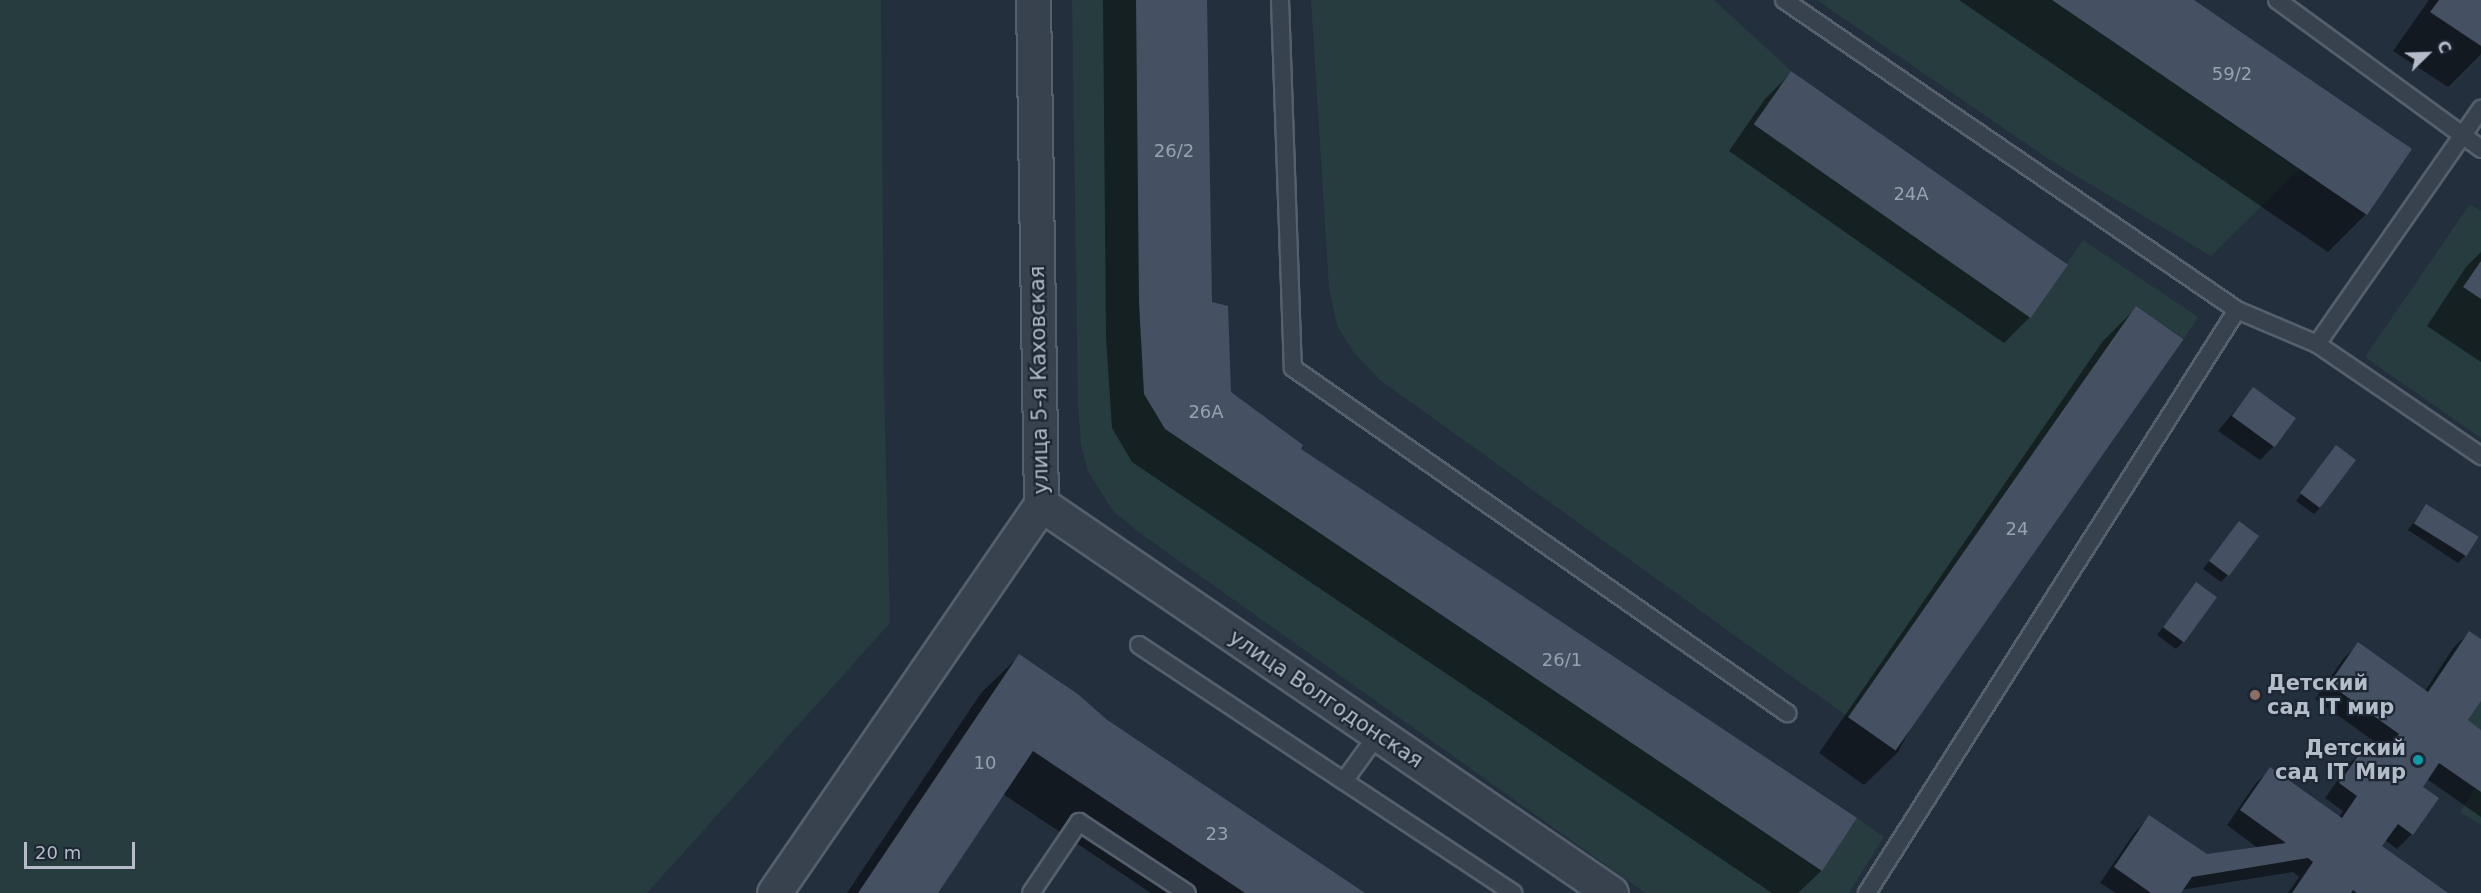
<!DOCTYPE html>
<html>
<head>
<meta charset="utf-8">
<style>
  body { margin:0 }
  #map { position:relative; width:2481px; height:893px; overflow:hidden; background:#242f3e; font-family:"DejaVu Sans",sans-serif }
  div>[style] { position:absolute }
  .green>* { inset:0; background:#263c3f }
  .shadow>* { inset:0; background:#0007 }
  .building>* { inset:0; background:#455162; transform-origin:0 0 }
  .roads { filter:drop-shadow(2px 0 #565f6c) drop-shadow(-2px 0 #565f6c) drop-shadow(0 2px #565f6c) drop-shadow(0 -2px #565f6c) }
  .lane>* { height:16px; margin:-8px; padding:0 8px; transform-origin:8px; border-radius:8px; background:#38414e }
  .street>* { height:33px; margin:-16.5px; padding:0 16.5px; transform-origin:16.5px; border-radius:16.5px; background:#38414e }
  .dots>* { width:16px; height:16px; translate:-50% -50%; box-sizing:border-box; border:3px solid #1d2633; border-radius:50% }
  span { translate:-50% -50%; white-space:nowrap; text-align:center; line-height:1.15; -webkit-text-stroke:4.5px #1d2633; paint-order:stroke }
  .number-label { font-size:18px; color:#98a1af }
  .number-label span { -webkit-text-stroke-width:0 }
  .street-label { font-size:21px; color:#b4bcc9 }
  .poi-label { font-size:21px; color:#b4bcc9; font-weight:700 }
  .left { translate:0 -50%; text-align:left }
  .right { translate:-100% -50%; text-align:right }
  .north { position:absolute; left:2397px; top:24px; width:60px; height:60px; -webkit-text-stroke:4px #1d2633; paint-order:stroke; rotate:67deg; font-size:16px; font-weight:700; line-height:24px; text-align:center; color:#b4bcc9 }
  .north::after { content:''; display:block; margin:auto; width:21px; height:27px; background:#b4bcc9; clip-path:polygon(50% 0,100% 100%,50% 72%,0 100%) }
  .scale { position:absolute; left:24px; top:842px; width:111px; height:27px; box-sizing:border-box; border:3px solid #b4bcc9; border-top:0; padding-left:8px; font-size:18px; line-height:21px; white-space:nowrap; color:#b4bcc9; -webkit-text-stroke:4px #1d2633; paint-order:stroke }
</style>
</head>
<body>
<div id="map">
  <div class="green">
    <div style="clip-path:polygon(0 0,881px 0,884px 386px,890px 623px,647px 893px,0 893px)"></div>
    <div style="clip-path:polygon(1072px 0,1136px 0,1139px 303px,1144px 394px,1165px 429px,1822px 871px,1857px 818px,1884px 837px,1849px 893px,1645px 893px,1136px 530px,1112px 510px,1088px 471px,1081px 445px,1078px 403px)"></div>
    <div style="clip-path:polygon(1311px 0,1714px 0,1791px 71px,1754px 124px,2030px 317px,2083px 240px,2198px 317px,2184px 339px,2136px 306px,1851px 719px,1380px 380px,1352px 350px,1337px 326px,1329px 288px)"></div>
    <div style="clip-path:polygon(1817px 0,2052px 0,2299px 169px,2211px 256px,2056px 164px)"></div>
    <div style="clip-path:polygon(2470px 204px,2481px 211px,2481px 261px,2463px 287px,2481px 299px,2481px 438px,2365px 357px)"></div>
    <div style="clip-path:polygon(2481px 701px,2481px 730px,2468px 720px)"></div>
    <div style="clip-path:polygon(2475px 788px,2481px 792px,2481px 825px,2460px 812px)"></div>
  </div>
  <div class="shadow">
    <div style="clip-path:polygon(1103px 0,1205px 0,1211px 303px,1229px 393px,1299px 450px,1855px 819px,1821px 871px,1798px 893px,1772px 893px,1132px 462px,1112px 428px,1106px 337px)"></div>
    <div style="clip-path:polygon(1959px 0,2191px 0,2366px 214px,2328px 252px)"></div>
    <div style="clip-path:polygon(2429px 0,2481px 0,2481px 54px,2448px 87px,2393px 51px)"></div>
    <div style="clip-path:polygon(1791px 73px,2066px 265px,2030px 317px,2004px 343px,1729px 151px,1765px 99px)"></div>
    <div style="clip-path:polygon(2481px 252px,2481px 362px,2427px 326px,2466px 267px)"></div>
    <div style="clip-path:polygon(2136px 308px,1898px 752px,1864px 785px,1819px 753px,2103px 341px)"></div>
    <div style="clip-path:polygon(2253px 389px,2294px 418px,2274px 446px,2260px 460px,2218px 431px)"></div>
    <div style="clip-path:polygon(2336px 447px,2321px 507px,2314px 514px,2296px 501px)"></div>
    <div style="clip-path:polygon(2426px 506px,2465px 556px,2458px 563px,2408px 530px)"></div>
    <div style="clip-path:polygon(2233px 530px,2228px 575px,2221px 582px,2203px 569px)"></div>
    <div style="clip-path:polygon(2196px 584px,2183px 642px,2176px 649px,2157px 635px)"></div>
    <div style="clip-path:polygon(2469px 633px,2481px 641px,2481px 698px,2466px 721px,2481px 732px,2481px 817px,2427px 779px,2421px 787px,2437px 798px,2412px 834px,2397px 849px,2385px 840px,2380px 847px,2445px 893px,2288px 893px,2299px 877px,2293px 872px,2181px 890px,2179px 893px,2116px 893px,2100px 883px,2135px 832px,2149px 817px,2207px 856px,2259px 849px,2227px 825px,2256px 783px,2271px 769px,2339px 817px,2343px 811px,2325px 798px,2351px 762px,2365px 748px,2379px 758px,2385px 749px,2315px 699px,2344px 658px,2359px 644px,2425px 691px,2454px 647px)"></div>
    <div style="clip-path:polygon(1019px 656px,1105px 720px,1362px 893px,1151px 893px,1003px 794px,936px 893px,847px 893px,981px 693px)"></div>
  </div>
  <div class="building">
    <div style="clip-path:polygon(1136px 0,1207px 0,1212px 302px,1228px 306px,1231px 392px,1303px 445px,1301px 449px,1857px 818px,1822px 871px,1165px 429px,1144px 394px,1139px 303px)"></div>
    <div style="clip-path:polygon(2052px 0,2194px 0,2412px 149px,2367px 215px)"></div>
    <div style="clip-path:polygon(2439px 0,2481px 0,2481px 46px,2430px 12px)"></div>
    <div style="left:1791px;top:71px;width:338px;height:65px;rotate:35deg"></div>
    <div style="clip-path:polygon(2481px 261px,2481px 299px,2463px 287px)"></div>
    <div style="left:2136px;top:306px;width:58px;height:502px;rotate:35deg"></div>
    <div style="left:2253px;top:387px;width:53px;height:36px;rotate:36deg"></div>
    <div style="left:2336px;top:445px;width:25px;height:60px;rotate:37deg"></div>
    <div style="left:2426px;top:504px;width:62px;height:23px;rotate:32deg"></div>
    <div style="left:2239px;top:521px;width:25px;height:50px;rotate:37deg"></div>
    <div style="left:2196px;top:582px;width:26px;height:56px;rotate:36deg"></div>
    <div style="clip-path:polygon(2469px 631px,2481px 639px,2481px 701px,2468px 720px,2481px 730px,2481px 792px,2439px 763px,2423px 787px,2439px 798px,2413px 835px,2398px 824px,2382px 846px,2448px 893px,2357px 893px,2353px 890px,2351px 893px,2292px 893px,2313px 862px,2308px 858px,2192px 877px,2181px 893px,2151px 893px,2114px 867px,2149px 815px,2207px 854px,2286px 843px,2240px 810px,2270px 767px,2342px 818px,2357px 796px,2339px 783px,2365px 746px,2382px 758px,2399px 734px,2329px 684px,2358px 642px,2428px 692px)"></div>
    <div style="clip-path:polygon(1019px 654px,1079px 695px,1106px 719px,1365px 893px,1245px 893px,1033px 751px,938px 893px,858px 893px)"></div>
  </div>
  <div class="roads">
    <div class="lane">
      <div style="left:1280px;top:0;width:368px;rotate:88deg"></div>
      <div style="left:1293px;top:368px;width:603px;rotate:34.93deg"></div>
      <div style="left:1784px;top:0;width:549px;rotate:34.38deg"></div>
      <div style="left:2237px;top:310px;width:87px;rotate:23deg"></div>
      <div style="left:2317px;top:344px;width:199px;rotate:34.3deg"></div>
      <div style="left:2277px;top:0;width:253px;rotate:36.1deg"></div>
      <div style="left:2317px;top:344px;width:287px;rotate:-55.1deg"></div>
      <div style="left:1139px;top:645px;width:246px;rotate:33.6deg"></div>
      <div style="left:1344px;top:781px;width:58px;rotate:-54.1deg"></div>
      <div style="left:1344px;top:781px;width:203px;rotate:33.5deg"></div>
      <div style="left:1031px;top:893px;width:86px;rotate:-55.9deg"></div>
      <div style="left:1079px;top:822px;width:129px;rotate:33.3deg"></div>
      <div style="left:1867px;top:893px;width:690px;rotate:-57.6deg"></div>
    </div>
    <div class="street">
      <div style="left:1041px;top:504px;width:690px;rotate:34.31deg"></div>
      <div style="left:774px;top:893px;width:472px;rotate:-55.5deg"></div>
      <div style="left:1041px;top:504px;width:504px;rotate:-90.91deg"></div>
    </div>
  </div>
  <div class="dots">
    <div style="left:2255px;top:695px;background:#8d6e63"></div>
    <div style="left:2418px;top:760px;background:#0f9aa8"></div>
  </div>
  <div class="number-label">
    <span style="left:2232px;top:74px">59/2</span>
    <span style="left:1174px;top:151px">26/2</span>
    <span style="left:1911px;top:194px">24А</span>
    <span style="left:1206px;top:412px">26А</span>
    <span style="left:2017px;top:529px">24</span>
    <span style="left:1562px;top:660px">26/1</span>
    <span style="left:985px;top:763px">10</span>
    <span style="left:1217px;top:834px">23</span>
  </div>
  <div class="street-label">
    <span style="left:1039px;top:380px;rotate:-91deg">улица 5-я Каховская</span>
    <span style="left:1326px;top:699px;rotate:34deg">улица Волгодонская</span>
  </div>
  <div class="poi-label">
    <span class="left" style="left:2267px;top:695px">Детский<br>сад IT мир</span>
    <span class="right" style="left:2406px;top:760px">Детский<br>сад IT Мир</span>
  </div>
  <div class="north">С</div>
  <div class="scale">20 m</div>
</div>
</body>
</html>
